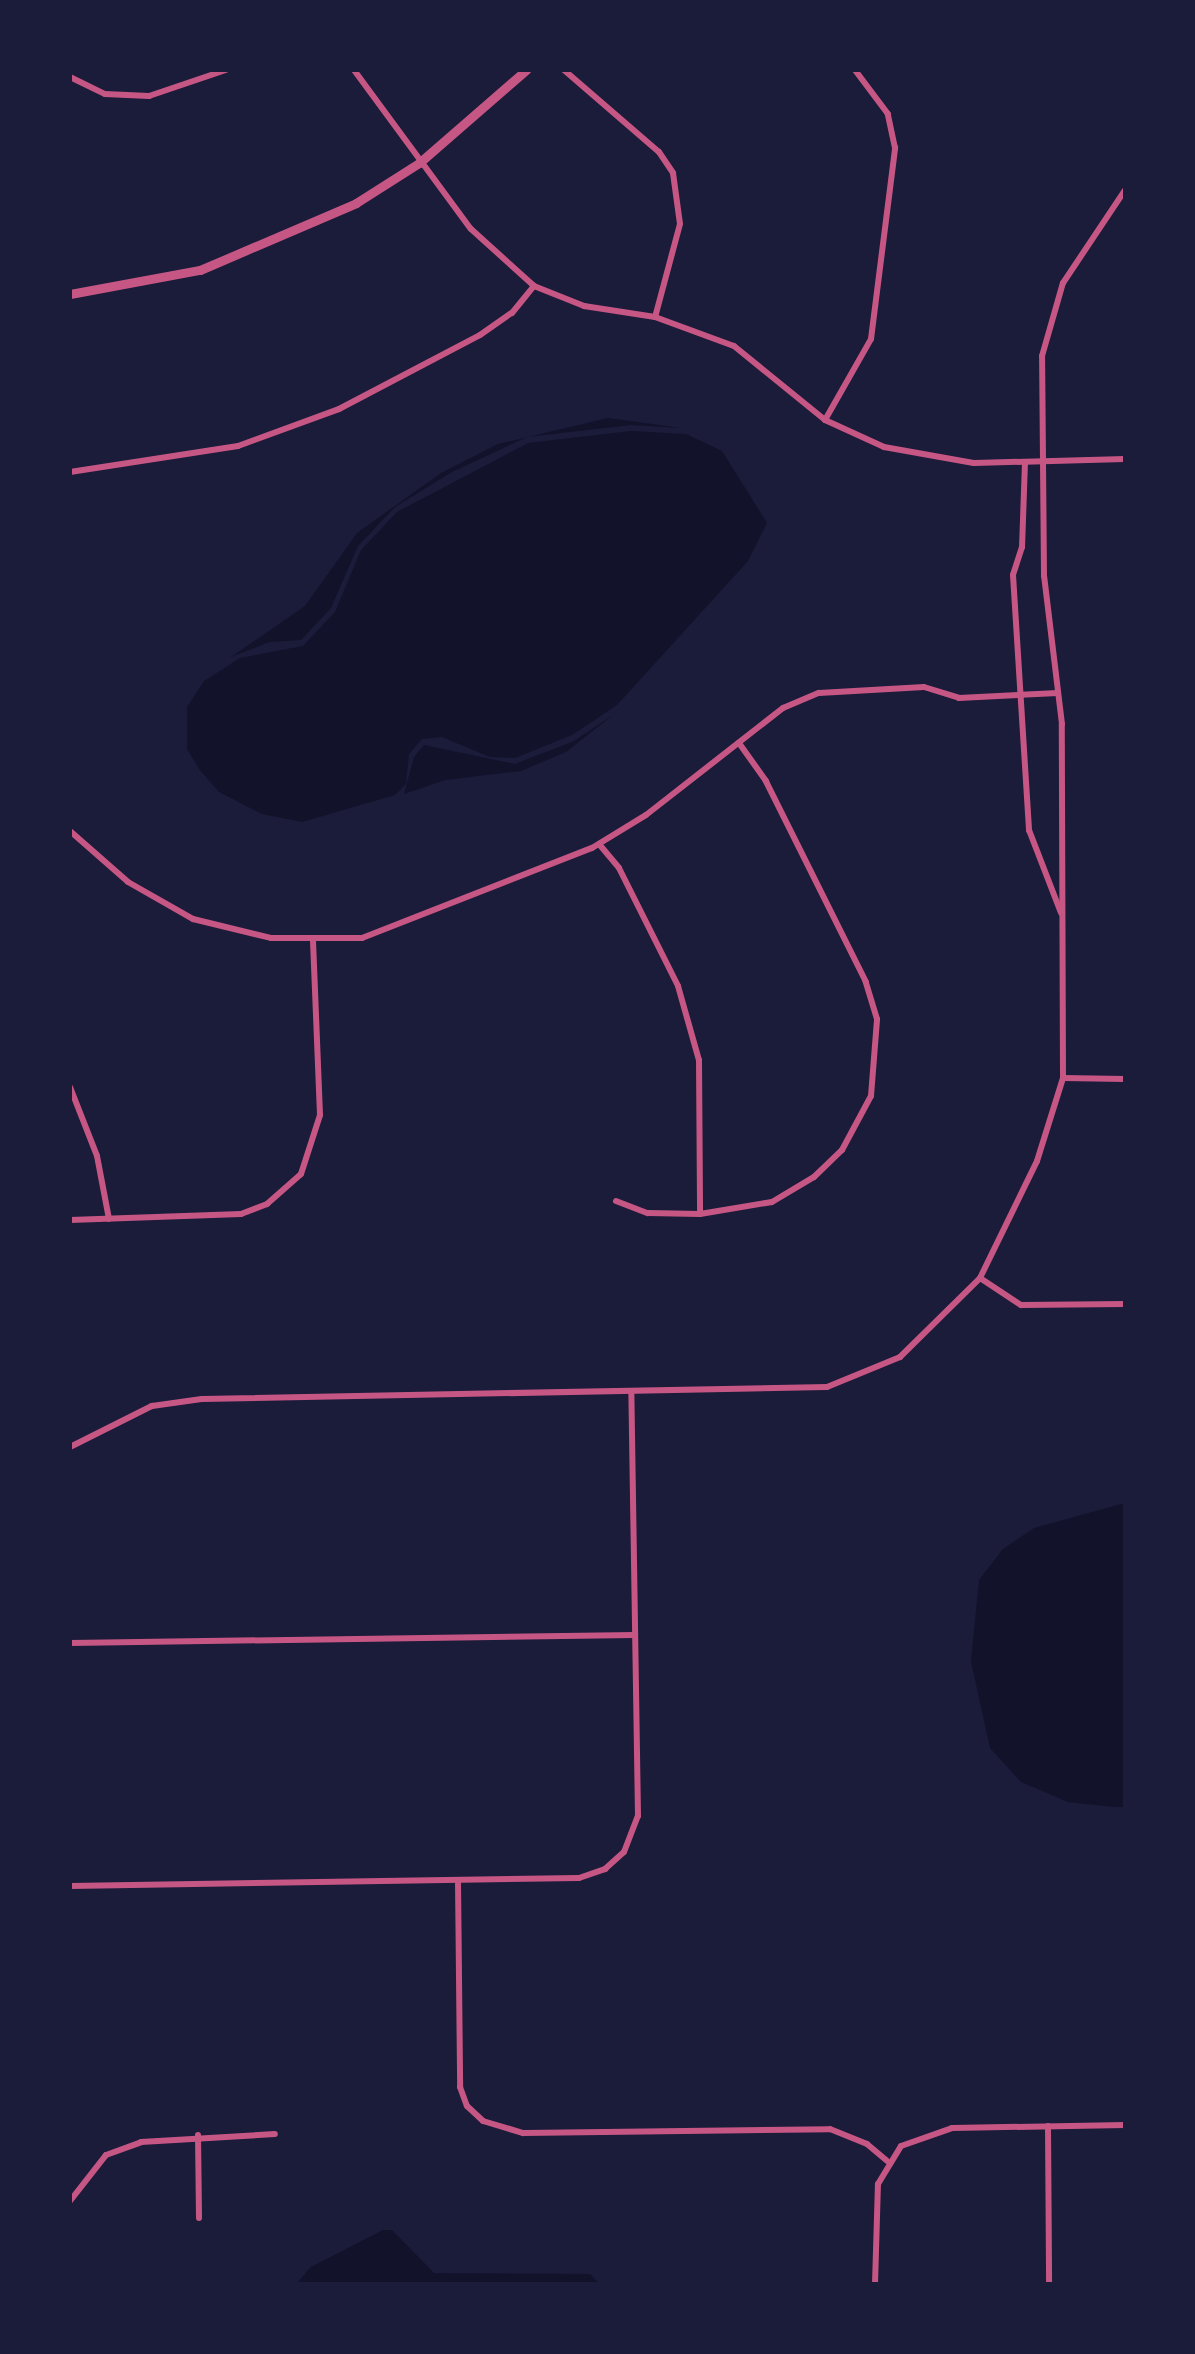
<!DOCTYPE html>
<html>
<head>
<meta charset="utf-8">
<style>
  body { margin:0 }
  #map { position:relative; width:1195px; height:2354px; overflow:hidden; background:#1b1b3a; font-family:"Open Sans",sans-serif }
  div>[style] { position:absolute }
  .water>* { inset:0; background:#12122b }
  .minor>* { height:6px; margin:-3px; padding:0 3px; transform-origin:3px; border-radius:3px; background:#c65784 }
  .tertiary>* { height:9px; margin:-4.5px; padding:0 4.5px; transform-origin:4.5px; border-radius:4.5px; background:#c65784 }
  span { translate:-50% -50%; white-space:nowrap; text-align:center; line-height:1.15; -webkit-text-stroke:10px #1b1b3a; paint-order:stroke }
  .frame { position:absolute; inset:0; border:72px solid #1b1b3a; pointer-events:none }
</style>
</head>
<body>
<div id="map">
  <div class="water">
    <div style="clip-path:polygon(608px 418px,681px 428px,631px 425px,527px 437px,452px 472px,395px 507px,358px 546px,331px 608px,301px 640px,269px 642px,231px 657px,305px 606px,357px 533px,441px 473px,498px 444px)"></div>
    <div style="clip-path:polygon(631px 431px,686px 434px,722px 451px,767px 523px,748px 561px,617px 705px,572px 735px,515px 758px,490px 757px,442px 737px,422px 739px,409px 754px,406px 784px,395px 795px,302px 822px,262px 814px,219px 792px,199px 769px,187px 749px,187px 707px,204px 681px,240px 658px,303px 646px,335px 612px,361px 550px,397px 512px,528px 443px)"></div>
    <div style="clip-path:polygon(613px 715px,566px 752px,521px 771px,445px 780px,404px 794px,414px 757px,424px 745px,515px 764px,574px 741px)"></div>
    <div style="clip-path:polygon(1125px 1503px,1125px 1807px,1113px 1807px,1068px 1802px,1021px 1782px,990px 1748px,971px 1661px,979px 1580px,1003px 1549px,1034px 1528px)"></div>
    <div style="clip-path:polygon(383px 2230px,392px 2230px,434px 2273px,590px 2274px,600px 2284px,296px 2284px,311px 2267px)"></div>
  </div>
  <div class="minor">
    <div style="left:354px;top:70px;width:197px;rotate:53.7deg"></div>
    <div style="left:471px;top:229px;width:85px;rotate:42.1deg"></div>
    <div style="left:534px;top:286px;width:54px;rotate:21.8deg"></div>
    <div style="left:584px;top:306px;width:72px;rotate:8.8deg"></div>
    <div style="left:655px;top:317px;width:84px;rotate:20.2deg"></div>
    <div style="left:734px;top:346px;width:117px;rotate:39.1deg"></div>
    <div style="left:825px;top:420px;width:65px;rotate:24.6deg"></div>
    <div style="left:884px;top:447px;width:91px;rotate:10.1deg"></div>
    <div style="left:974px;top:463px;width:151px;rotate:-1.5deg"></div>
    <div style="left:564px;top:70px;width:125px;rotate:40.8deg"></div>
    <div style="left:659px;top:152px;width:25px;rotate:56deg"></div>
    <div style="left:673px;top:173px;width:51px;rotate:82.2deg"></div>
    <div style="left:680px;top:224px;width:96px;rotate:105deg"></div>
    <div style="left:70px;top:77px;width:39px;rotate:26deg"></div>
    <div style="left:105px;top:94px;width:44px;rotate:2.6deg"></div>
    <div style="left:149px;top:96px;width:81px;rotate:-18.7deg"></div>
    <div style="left:825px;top:420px;width:93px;rotate:-60.4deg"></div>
    <div style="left:871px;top:339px;width:193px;rotate:-82.8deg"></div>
    <div style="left:895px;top:148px;width:35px;rotate:-102deg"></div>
    <div style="left:888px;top:114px;width:55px;rotate:-126.9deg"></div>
    <div style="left:1025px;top:462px;width:85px;rotate:92deg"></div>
    <div style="left:1022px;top:547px;width:29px;rotate:108deg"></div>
    <div style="left:1013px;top:575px;width:256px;rotate:86.4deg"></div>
    <div style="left:1029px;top:830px;width:89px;rotate:68.9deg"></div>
    <div style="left:70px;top:472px;width:170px;rotate:-8.8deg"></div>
    <div style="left:238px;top:446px;width:108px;rotate:-20.1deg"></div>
    <div style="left:339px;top:409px;width:159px;rotate:-27.7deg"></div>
    <div style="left:480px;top:335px;width:39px;rotate:-35deg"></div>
    <div style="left:512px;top:313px;width:35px;rotate:-51deg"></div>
    <div style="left:70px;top:831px;width:77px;rotate:41.3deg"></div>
    <div style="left:128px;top:882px;width:75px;rotate:29.6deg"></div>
    <div style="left:193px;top:919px;width:80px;rotate:13.7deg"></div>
    <div style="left:271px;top:938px;width:91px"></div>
    <div style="left:362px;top:938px;width:247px;rotate:-21.4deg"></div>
    <div style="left:592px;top:848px;width:63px;rotate:-31.4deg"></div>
    <div style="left:646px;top:815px;width:174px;rotate:-38deg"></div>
    <div style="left:783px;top:708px;width:39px;rotate:-23deg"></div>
    <div style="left:819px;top:693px;width:105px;rotate:-3.3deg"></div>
    <div style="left:924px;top:687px;width:37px;rotate:17deg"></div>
    <div style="left:959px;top:698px;width:99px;rotate:-2.9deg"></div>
    <div style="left:599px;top:844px;width:31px;rotate:50deg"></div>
    <div style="left:619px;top:868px;width:132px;rotate:63.4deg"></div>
    <div style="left:678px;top:986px;width:77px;rotate:74.2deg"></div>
    <div style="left:699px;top:1060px;width:154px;rotate:89.6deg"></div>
    <div style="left:1063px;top:1078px;width:62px;rotate:0.9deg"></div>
    <div style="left:70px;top:1087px;width:74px;rotate:68.6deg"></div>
    <div style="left:97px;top:1156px;width:64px;rotate:79.2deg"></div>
    <div style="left:616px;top:1201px;width:34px;rotate:21deg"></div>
    <div style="left:648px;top:1213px;width:52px;rotate:1.1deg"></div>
    <div style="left:700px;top:1214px;width:73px;rotate:-9.5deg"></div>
    <div style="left:772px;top:1202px;width:49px;rotate:-30.8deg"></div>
    <div style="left:814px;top:1177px;width:39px;rotate:-44deg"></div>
    <div style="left:842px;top:1150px;width:61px;rotate:-61.8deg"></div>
    <div style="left:871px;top:1096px;width:77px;rotate:-85.5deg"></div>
    <div style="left:877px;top:1019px;width:39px;rotate:-107deg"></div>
    <div style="left:866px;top:982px;width:225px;rotate:-116.5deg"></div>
    <div style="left:766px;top:781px;width:47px;rotate:-125.4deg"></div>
    <div style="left:70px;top:1220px;width:171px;rotate:-2deg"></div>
    <div style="left:241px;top:1214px;width:28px;rotate:-21deg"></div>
    <div style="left:267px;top:1204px;width:45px;rotate:-41.4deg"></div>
    <div style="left:301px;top:1174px;width:62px;rotate:-72.1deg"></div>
    <div style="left:320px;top:1115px;width:175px;rotate:-92.3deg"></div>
    <div style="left:980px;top:1278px;width:49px;rotate:33.4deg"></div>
    <div style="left:1021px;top:1305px;width:104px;rotate:-0.6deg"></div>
    <div style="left:70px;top:1447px;width:92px;rotate:-26.6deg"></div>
    <div style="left:152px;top:1406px;width:50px;rotate:-8deg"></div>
    <div style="left:202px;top:1399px;width:625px;rotate:-1.1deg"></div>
    <div style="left:827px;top:1387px;width:79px;rotate:-22.3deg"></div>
    <div style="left:900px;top:1357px;width:112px;rotate:-44.6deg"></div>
    <div style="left:980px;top:1278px;width:130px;rotate:-64deg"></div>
    <div style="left:1037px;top:1161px;width:87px;rotate:-72.6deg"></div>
    <div style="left:1063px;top:1078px;width:354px;rotate:-90.2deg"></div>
    <div style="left:1062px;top:724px;width:149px;rotate:-96.9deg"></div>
    <div style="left:1044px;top:576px;width:220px;rotate:-90.5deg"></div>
    <div style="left:1042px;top:356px;width:76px;rotate:-74deg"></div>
    <div style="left:1063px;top:283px;width:112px;rotate:-56.3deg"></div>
    <div style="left:70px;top:1643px;width:565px;rotate:-0.81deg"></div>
    <div style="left:458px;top:1881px;width:206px;rotate:89.4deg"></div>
    <div style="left:460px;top:2087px;width:20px;rotate:70deg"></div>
    <div style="left:467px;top:2106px;width:22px;rotate:43deg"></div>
    <div style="left:483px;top:2121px;width:42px;rotate:16.7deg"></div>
    <div style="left:523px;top:2133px;width:307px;rotate:-0.7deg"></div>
    <div style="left:830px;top:2129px;width:40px;rotate:22deg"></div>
    <div style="left:867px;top:2144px;width:26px;rotate:40deg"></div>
    <div style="left:70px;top:1886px;width:509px;rotate:-0.9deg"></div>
    <div style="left:579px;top:1878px;width:28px;rotate:-19deg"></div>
    <div style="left:605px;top:1869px;width:25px;rotate:-42deg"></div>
    <div style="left:624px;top:1852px;width:39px;rotate:-69deg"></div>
    <div style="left:638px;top:1816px;width:423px;rotate:-90.9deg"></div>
    <div style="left:1048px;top:2126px;width:158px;rotate:89.6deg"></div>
    <div style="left:198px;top:2135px;width:83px;rotate:89.3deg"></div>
    <div style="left:70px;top:2201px;width:58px;rotate:-52deg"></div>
    <div style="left:106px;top:2155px;width:37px;rotate:-20deg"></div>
    <div style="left:141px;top:2142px;width:134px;rotate:-3.4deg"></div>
    <div style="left:875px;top:2284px;width:100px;rotate:-88.3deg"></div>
    <div style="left:878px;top:2184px;width:44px;rotate:-58.8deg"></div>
    <div style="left:901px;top:2146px;width:54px;rotate:-19.4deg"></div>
    <div style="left:952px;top:2128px;width:173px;rotate:-1deg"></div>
  </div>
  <div class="tertiary">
    <div style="left:70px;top:294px;width:132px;rotate:-10.5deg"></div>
    <div style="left:200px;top:270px;width:170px;rotate:-23.2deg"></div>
    <div style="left:356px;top:203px;width:75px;rotate:-32.4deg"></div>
    <div style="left:419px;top:163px;width:142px;rotate:-41deg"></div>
  </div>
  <div class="frame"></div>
</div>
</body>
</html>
